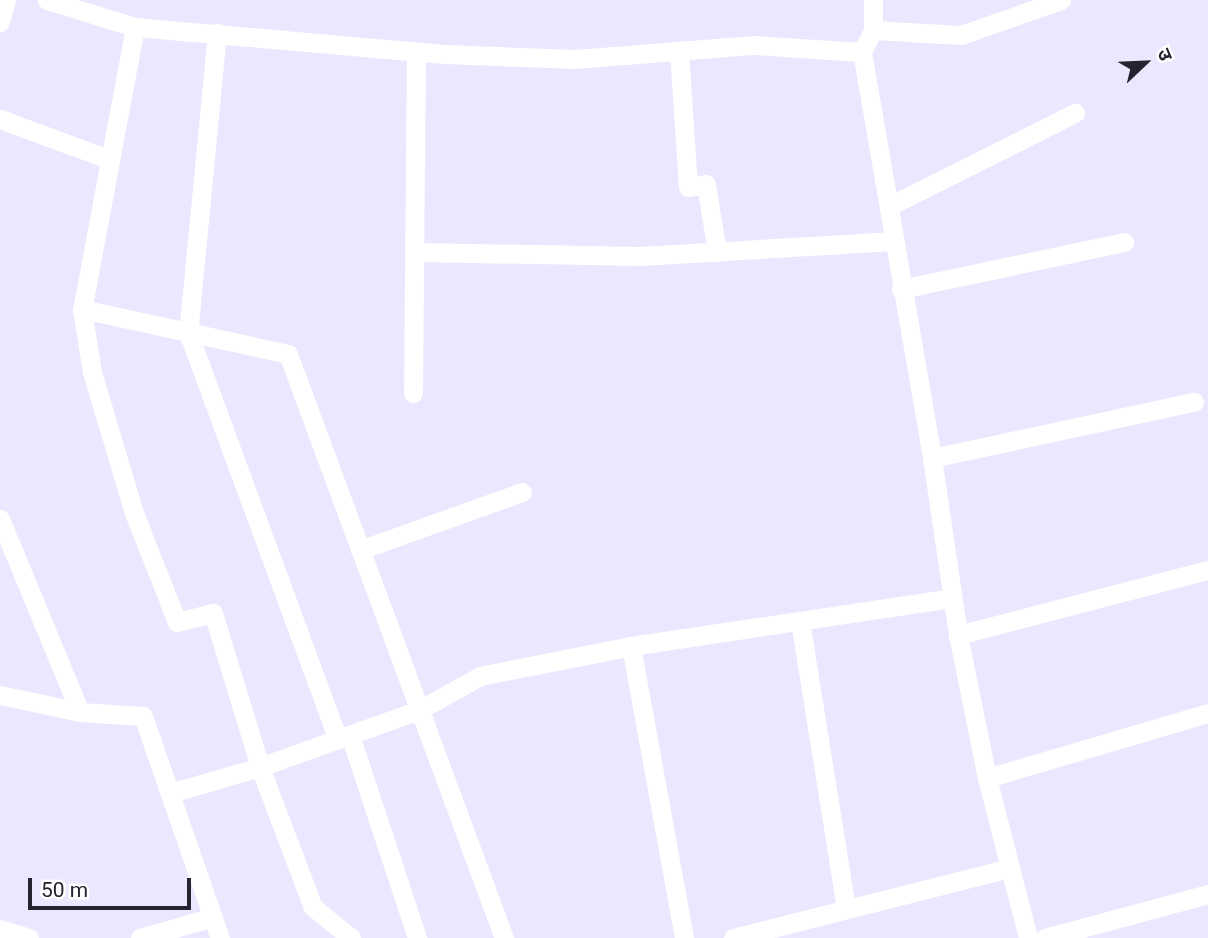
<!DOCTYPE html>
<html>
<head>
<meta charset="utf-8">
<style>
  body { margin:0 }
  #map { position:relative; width:1208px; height:938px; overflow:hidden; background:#e9e8fe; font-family:Roboto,"Noto Sans Devanagari",sans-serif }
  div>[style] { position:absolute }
  .minor>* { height:19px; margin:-9.5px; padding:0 9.5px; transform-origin:9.5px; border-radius:9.5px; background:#fff }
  span { translate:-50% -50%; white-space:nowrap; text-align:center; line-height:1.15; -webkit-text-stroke:7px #fff; paint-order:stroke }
  .north { position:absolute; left:1110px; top:28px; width:70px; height:70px; -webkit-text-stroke:5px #fff; paint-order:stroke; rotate:67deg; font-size:19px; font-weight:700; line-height:28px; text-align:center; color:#242330 }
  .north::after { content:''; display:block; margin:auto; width:24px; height:32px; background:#242330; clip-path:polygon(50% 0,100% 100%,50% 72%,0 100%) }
  .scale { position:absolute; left:28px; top:878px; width:163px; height:32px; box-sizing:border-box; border:4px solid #242330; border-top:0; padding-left:9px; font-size:21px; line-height:24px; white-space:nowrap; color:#242330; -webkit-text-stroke:5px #fff; paint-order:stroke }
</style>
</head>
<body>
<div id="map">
  <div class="minor">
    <div style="left:47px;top:0;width:92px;rotate:17.1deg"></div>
    <div style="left:135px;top:27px;width:310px;rotate:5deg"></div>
    <div style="left:444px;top:54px;width:131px;rotate:2.2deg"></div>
    <div style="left:575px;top:59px;width:180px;rotate:-4.5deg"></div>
    <div style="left:754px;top:45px;width:108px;rotate:3.7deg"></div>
    <div style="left:862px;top:52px;width:25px;rotate:-63deg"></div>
    <div style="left:873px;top:30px;width:88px;rotate:3.3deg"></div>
    <div style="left:961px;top:35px;width:106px;rotate:-19.3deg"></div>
    <div style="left:0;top:22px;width:23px;rotate:-75deg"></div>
    <div style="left:135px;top:27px;width:287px;rotate:100.6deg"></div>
    <div style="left:82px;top:309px;width:64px;rotate:81deg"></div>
    <div style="left:92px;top:372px;width:147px;rotate:73.4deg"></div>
    <div style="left:134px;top:513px;width:117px;rotate:68.5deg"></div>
    <div style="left:177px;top:622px;width:37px;rotate:-14deg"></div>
    <div style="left:213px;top:613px;width:161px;rotate:73deg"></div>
    <div style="left:260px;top:767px;width:150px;rotate:69.3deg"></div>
    <div style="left:313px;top:907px;width:49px;rotate:39.2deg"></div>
    <div style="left:873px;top:30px;width:30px;rotate:-90deg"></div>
    <div style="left:217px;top:33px;width:300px;rotate:95.5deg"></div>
    <div style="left:188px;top:332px;width:434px;rotate:69.8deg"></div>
    <div style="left:679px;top:51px;width:136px;rotate:86.2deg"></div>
    <div style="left:688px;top:187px;width:18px;rotate:-9deg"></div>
    <div style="left:706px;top:184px;width:69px;rotate:80.8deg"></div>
    <div style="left:862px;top:52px;width:412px;rotate:80.2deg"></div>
    <div style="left:932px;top:458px;width:179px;rotate:81.6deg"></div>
    <div style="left:958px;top:635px;width:146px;rotate:78.5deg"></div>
    <div style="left:987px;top:778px;width:165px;rotate:75.6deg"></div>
    <div style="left:0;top:119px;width:115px;rotate:20.3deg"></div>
    <div style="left:889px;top:206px;width:208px;rotate:-26.6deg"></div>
    <div style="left:415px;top:252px;width:226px;rotate:1deg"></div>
    <div style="left:641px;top:256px;width:254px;rotate:-3.4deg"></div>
    <div style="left:901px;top:289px;width:228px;rotate:-11.9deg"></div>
    <div style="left:82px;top:309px;width:211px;rotate:12.3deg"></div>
    <div style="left:288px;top:354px;width:623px;rotate:69.7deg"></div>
    <div style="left:413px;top:393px;width:341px;rotate:-89.5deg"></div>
    <div style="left:932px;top:458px;width:268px;rotate:-12.1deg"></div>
    <div style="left:0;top:519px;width:209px;rotate:67.5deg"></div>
    <div style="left:360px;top:550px;width:172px;rotate:-19.7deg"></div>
    <div style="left:800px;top:621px;width:292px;rotate:80.9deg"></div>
    <div style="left:958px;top:635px;width:258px;rotate:-14.6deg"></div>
    <div style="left:631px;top:646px;width:297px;rotate:79.7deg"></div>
    <div style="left:0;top:695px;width:82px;rotate:12deg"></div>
    <div style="left:80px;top:712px;width:63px;rotate:3.6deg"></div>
    <div style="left:143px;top:716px;width:235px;rotate:70.9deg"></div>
    <div style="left:350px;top:735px;width:214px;rotate:71.7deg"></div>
    <div style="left:987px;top:778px;width:230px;rotate:-16.4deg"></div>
    <div style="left:170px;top:793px;width:94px;rotate:-16.1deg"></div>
    <div style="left:260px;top:767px;width:169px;rotate:-19.7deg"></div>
    <div style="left:419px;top:710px;width:70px;rotate:-29.1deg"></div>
    <div style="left:480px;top:676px;width:154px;rotate:-11.2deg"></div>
    <div style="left:631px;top:646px;width:324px;rotate:-8.5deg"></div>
    <div style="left:0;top:929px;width:30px;rotate:17deg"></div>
    <div style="left:140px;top:938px;width:76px;rotate:-16deg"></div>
    <div style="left:733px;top:938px;width:286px;rotate:-14.2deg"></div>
    <div style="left:1045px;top:938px;width:169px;rotate:-15.1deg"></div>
  </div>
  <div class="north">उ</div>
  <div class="scale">50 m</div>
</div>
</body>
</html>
